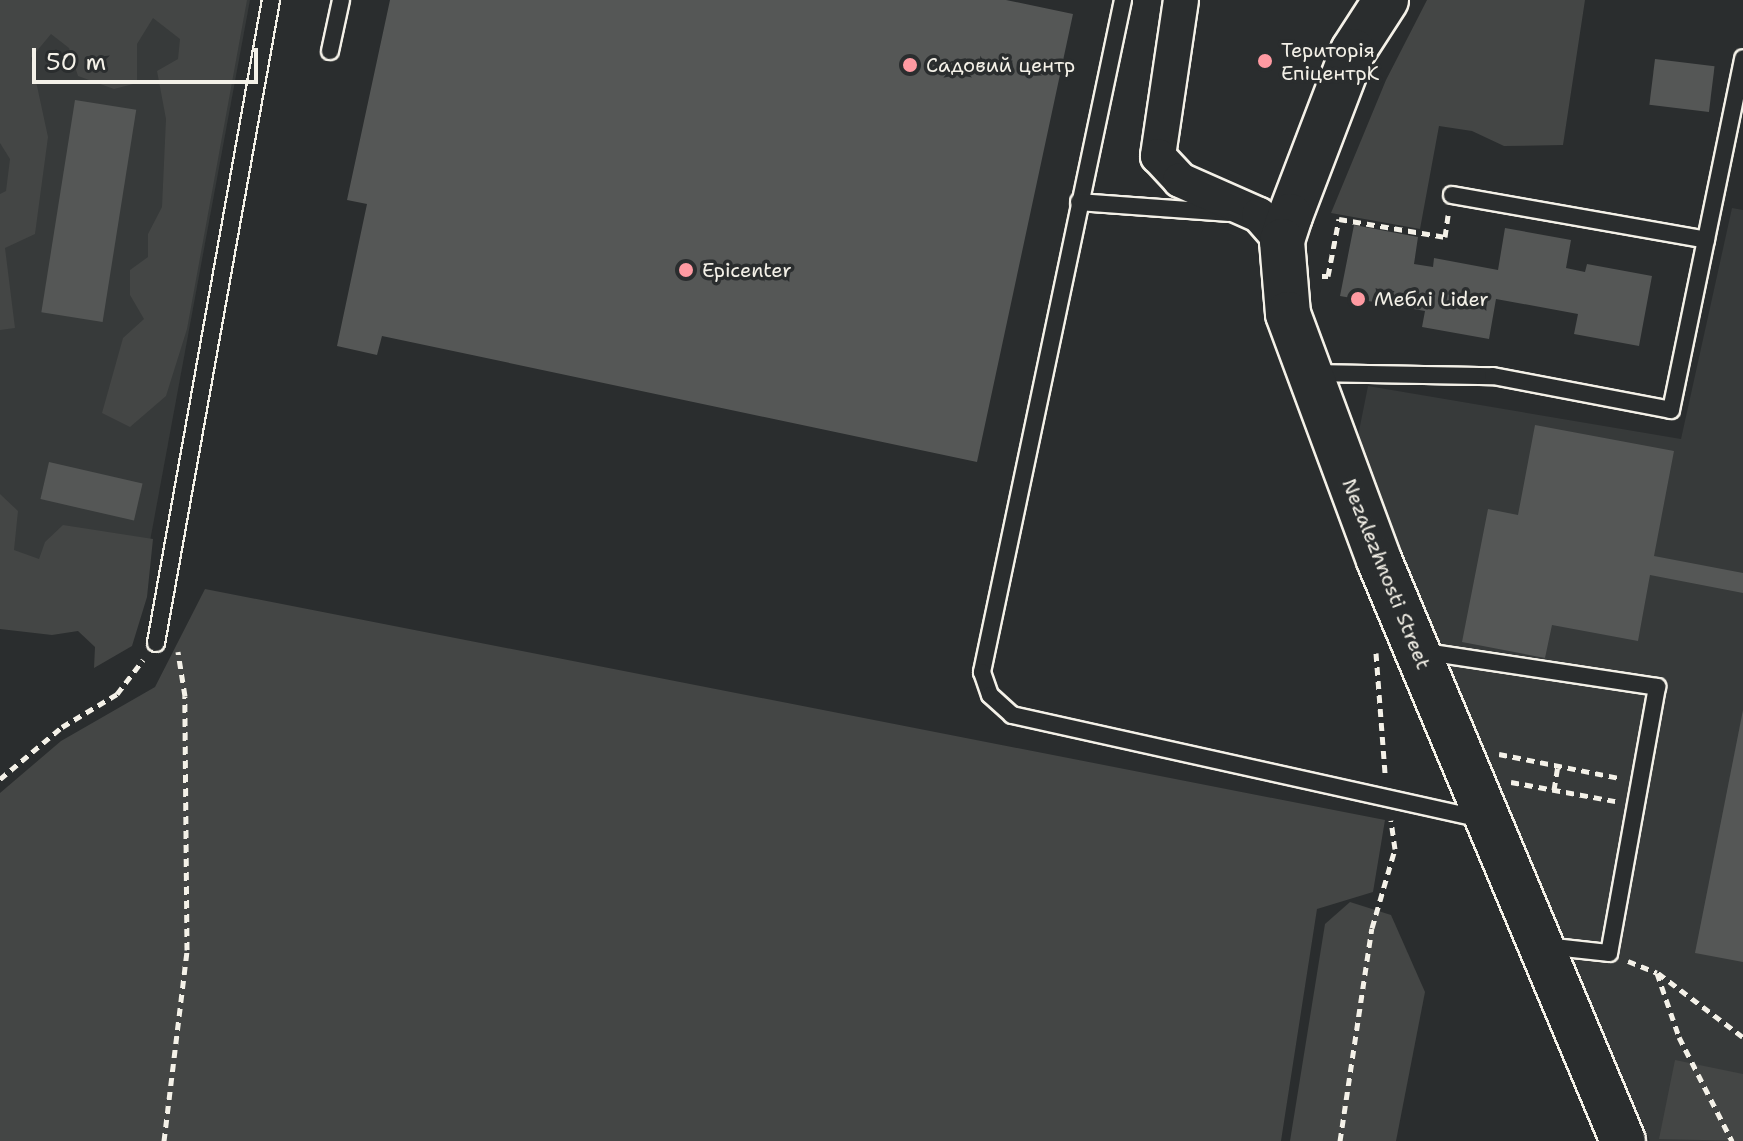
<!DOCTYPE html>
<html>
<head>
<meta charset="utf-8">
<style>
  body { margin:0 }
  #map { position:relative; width:1743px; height:1141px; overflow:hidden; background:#2a2d2e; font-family:"Shantell Sans",sans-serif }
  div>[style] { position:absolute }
  .built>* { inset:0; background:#373a3a }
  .green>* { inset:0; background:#444645 }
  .building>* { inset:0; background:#555756; transform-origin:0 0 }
  .path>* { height:5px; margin-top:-2.5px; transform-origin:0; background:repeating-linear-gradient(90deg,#f4f1e8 0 8px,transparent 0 14px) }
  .roads { filter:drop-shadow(2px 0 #f4f1e8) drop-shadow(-2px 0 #f4f1e8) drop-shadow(0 2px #f4f1e8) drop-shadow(0 -2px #f4f1e8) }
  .lane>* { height:16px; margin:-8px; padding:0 8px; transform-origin:8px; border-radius:8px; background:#2a2d2e }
  .street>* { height:34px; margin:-17px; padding:0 17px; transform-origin:17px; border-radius:17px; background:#2a2d2e }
  .secondary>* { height:44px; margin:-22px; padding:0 22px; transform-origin:22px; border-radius:22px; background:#2a2d2e }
  .dots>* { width:22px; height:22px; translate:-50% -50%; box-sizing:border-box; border:4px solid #2a2d2e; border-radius:50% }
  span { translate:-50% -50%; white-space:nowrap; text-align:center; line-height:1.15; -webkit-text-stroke:7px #2a2d2e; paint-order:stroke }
  .poi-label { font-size:20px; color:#f4f1e8 }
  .left { translate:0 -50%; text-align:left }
  .street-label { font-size:20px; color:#f4f1e8 }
  .scale { position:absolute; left:32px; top:48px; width:226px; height:36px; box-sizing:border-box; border:4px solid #f4f1e8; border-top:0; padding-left:10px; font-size:24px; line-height:28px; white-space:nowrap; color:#f4f1e8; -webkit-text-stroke:6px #2a2d2e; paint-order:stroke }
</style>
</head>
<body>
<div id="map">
  <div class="built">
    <div style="clip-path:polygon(0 0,250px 0,136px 617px,0 596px)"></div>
    <div style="clip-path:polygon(1732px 208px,1743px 210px,1743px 1141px,1650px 1141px,1356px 446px,1368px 386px,1681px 439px)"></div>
  </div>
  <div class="green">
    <div style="clip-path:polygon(0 0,247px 0,187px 329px,166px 396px,130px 427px,102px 413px,123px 338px,144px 319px,130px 295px,130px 270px,148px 257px,148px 234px,162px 207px,166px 119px,157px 71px,178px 59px,180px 39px,153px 18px,137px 44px,137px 83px,114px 89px,78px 76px,69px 48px,51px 34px,31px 58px,48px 137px,35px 234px,5px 248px,15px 328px,0 330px,0 194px,6px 191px,10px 159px,0 143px)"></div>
    <div style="clip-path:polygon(1427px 0,1585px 0,1563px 145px,1504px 146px,1472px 131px,1439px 126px,1420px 229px,1331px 213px,1386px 80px)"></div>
    <div style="clip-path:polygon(0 494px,18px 511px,14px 550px,39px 559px,45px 542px,63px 525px,153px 539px,147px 597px,132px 646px,94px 668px,95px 647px,78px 631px,52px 635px,0 629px)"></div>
    <div style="clip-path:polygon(205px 589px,1385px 820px,1373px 892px,1317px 909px,1281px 1141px,0 1141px,0 793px,61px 741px,155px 687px)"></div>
    <div style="clip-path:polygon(1350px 902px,1391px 915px,1425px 992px,1396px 1141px,1290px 1141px,1325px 924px)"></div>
    <div style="clip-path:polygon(1675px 1060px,1743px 1074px,1743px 1141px,1659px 1139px)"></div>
  </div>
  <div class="building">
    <div style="clip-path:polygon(390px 0,1006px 0,1073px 14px,977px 462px,382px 336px,377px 355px,337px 346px,367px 204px,347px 200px)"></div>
    <div style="left:1655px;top:59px;width:60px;height:46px;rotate:7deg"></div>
    <div style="left:75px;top:100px;width:62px;height:215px;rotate:9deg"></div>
    <div style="clip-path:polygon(1354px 225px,1418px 237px,1414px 264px,1433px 267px,1434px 258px,1498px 270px,1505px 228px,1571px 240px,1566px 268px,1585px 272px,1587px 264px,1652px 276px,1639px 346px,1574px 334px,1578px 314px,1496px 299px,1489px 339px,1422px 327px,1425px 311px,1340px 296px)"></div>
    <div style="clip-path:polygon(1535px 425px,1674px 451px,1654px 556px,1743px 573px,1743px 593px,1650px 575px,1638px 641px,1552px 625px,1545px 658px,1462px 642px,1488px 509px,1518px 515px)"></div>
    <div style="left:49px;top:462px;width:96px;height:38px;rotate:13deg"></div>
    <div style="clip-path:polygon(1743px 710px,1743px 962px,1695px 953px)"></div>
  </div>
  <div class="path">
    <div style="left:1322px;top:276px;width:6px"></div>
    <div style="left:1328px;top:276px;width:58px;rotate:-79.1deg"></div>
    <div style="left:1339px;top:219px;width:108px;rotate:9.6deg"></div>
    <div style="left:1445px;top:237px;width:22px;rotate:-82deg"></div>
    <div style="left:1376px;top:653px;width:121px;rotate:85.7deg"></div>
    <div style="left:1499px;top:754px;width:122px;rotate:11.3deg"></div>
    <div style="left:0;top:779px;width:81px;rotate:-40deg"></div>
    <div style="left:62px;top:727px;width:64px;rotate:-31deg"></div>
    <div style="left:117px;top:694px;width:43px;rotate:-52.6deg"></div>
    <div style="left:1511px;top:782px;width:106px;rotate:10.4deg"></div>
    <div style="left:1554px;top:790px;width:24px;rotate:-81deg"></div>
    <div style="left:1628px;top:961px;width:31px;rotate:22deg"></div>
    <div style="left:1657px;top:973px;width:68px;rotate:71deg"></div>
    <div style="left:1679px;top:1037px;width:117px;rotate:63deg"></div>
    <div style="left:1658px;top:973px;width:106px;rotate:37deg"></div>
    <div style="left:164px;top:1141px;width:192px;rotate:-83.1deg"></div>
    <div style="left:187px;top:950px;width:254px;rotate:-90.5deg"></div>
    <div style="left:185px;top:696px;width:45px;rotate:-99deg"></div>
    <div style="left:1340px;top:1141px;width:215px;rotate:-81.5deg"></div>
    <div style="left:1372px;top:928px;width:82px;rotate:-73.8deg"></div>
    <div style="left:1395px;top:849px;width:29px;rotate:-98deg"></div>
  </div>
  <div class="roads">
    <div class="lane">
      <div style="left:1123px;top:0;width:687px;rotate:101.85deg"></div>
      <div style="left:982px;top:672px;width:24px;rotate:71deg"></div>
      <div style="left:990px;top:695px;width:30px;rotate:42deg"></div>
      <div style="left:1012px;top:715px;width:482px;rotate:12.5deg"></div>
      <div style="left:330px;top:51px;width:52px;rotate:-77.8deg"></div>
      <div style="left:1452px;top:195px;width:258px;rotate:10deg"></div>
      <div style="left:1079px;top:202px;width:150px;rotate:4.2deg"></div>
      <div style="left:1313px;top:373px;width:180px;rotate:1deg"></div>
      <div style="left:1493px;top:376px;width:181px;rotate:10.8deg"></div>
      <div style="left:1671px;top:410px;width:359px;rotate:-78.4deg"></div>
      <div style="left:156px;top:643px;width:653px;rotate:-79.86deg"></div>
      <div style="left:1420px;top:651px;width:240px;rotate:8.6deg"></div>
      <div style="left:1657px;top:687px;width:270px;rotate:100.2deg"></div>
      <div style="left:1609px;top:953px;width:63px;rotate:-173.7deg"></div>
    </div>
    <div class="street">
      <div style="left:1181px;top:0;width:158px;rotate:98.4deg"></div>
      <div style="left:1158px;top:156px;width:33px;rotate:47deg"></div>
      <div style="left:1180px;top:180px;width:86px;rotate:23.9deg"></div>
      <div style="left:1259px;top:215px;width:35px;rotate:49deg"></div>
    </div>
    <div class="secondary">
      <div style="left:1386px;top:0;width:61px;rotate:122.9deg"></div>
      <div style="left:1353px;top:51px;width:177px;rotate:110.9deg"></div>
      <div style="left:1290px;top:216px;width:26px;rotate:108deg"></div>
      <div style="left:1282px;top:241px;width:73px;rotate:85.3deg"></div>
      <div style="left:1288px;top:314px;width:262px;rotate:69.7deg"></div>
      <div style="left:1379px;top:560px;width:630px;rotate:67.22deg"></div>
    </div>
  </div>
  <div class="dots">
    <div style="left:1265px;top:61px;background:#ff9aa2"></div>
    <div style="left:910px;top:65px;background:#ff9aa2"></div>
    <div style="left:686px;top:270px;background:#ff9aa2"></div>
    <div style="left:1358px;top:299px;background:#ff9aa2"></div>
  </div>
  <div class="poi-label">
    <span class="left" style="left:1281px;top:62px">Територія<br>ЕпіцентрК</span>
    <span class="left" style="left:926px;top:65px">Садовий центр</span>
    <span class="left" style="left:702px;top:270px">Epicenter</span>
    <span class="left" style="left:1374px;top:299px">Меблі Lider</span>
  </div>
  <div class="street-label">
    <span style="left:1386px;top:574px;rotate:68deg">Nezalezhnosti Street</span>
  </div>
  <div class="scale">50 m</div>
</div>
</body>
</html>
